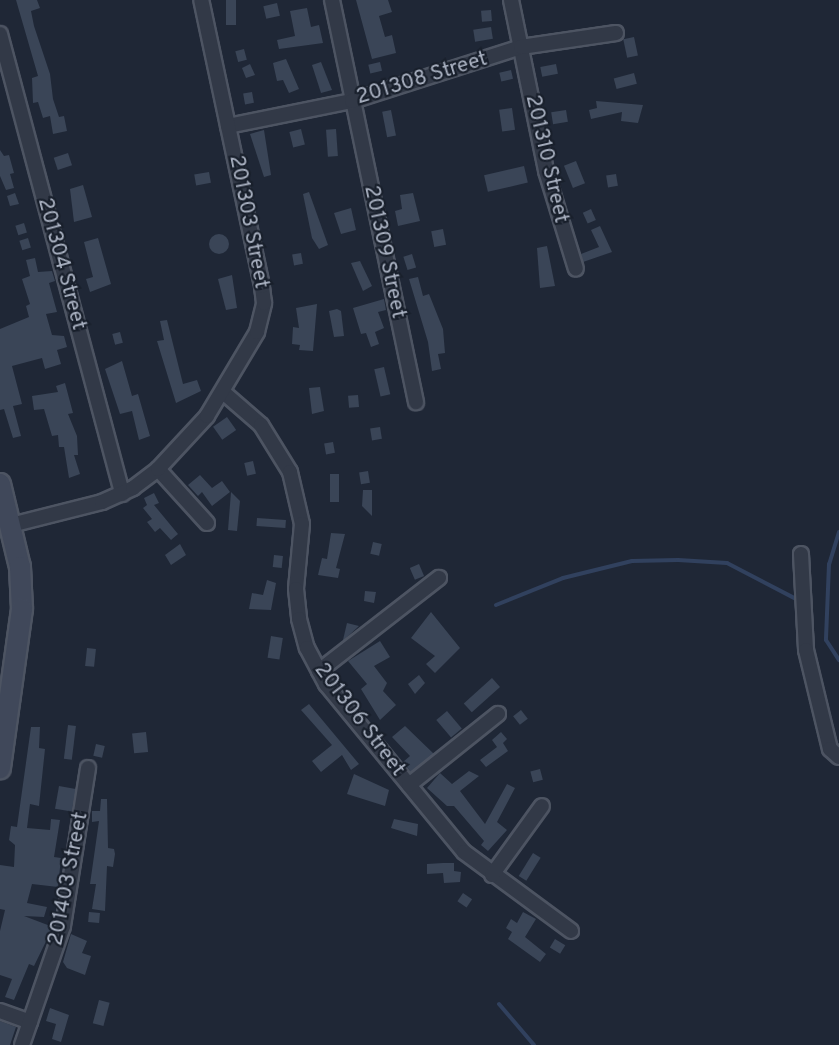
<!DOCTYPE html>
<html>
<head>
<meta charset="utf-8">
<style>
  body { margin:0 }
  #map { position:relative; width:839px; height:1045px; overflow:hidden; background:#1f2736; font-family:Overpass,sans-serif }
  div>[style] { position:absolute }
  .stream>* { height:4px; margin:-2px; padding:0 2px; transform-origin:2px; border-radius:2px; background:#31415e }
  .building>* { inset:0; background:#3a4557; transform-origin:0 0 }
  .round { border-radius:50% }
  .roads { filter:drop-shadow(2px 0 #4d5462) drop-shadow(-2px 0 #4d5462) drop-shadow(0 2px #4d5462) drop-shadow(0 -2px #4d5462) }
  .street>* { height:14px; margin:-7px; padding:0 7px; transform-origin:7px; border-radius:7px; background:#323947 }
  .secondary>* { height:20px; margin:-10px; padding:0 10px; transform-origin:10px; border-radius:10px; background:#40485a }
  span { translate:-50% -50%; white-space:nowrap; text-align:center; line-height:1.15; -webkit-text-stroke:4.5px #181f2b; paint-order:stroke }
  .street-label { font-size:21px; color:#acb4c4 }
</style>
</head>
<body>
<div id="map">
  <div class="stream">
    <div style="left:839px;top:532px;width:34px;rotate:107deg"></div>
    <div style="left:829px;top:564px;width:76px;rotate:92.3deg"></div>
    <div style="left:826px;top:640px;width:24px;rotate:57deg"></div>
    <div style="left:496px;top:605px;width:72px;rotate:-21.9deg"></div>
    <div style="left:563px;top:578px;width:71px;rotate:-13.8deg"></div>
    <div style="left:632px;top:561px;width:46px;rotate:-1.2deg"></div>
    <div style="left:678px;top:560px;width:49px;rotate:3.5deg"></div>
    <div style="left:727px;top:563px;width:82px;rotate:27.5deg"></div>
    <div style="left:499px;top:1004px;width:54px;rotate:49.5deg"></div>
  </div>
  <div class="building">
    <div style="clip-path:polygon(16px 0,37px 0,40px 8px,31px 11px,34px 26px,50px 74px,53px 99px,59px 117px,64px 116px,67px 131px,53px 134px,50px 116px,43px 118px,38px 102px,33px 103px,32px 78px,38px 76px)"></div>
    <div style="left:226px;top:0;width:10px;height:25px"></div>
    <div style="clip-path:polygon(356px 0,388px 0,392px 12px,379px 16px,385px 37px,392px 35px,396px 53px,372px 59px)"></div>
    <div style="left:277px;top:3px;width:13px;height:14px;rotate:77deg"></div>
    <div style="clip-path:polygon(307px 8px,311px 27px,319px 25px,323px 43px,279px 49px,277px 40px,295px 36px,290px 11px)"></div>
    <div style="left:491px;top:10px;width:11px;height:10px;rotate:85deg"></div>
    <div style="left:491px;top:27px;width:12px;height:18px;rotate:81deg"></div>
    <div style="left:634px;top:37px;width:19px;height:11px;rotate:78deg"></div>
    <div style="left:244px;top:49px;width:11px;height:9px;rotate:75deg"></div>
    <div style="clip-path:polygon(286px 59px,299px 89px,289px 93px,283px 80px,277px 81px,273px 63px)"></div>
    <div style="clip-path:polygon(321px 62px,332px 90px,321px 93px,312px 65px)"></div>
    <div style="left:380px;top:62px;width:9px;height:12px;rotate:77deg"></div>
    <div style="clip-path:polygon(250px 64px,255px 75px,246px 78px,242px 68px)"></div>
    <div style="left:556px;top:64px;width:10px;height:16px;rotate:79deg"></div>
    <div style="left:511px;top:70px;width:9px;height:12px;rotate:77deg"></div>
    <div style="left:634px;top:73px;width:11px;height:21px;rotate:75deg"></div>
    <div style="left:252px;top:92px;width:11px;height:9px;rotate:80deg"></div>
    <div style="clip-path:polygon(596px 101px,643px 105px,638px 123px,621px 121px,622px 112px,591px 119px,589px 110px,597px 108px)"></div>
    <div style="left:512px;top:108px;width:22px;height:13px;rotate:82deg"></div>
    <div style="left:391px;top:110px;width:26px;height:9px;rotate:79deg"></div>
    <div style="left:566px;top:110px;width:12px;height:15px;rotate:81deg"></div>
    <div style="left:301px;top:129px;width:16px;height:12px;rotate:76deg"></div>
    <div style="left:336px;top:129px;width:27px;height:10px;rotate:86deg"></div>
    <div style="clip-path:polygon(264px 130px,271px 175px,264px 177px,250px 134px)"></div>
    <div style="clip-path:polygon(0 150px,4px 156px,9px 155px,14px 173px,10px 174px,14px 188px,6px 190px,0 176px)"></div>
    <div style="left:68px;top:153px;width:13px;height:15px;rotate:72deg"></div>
    <div style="left:576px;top:161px;width:24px;height:13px;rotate:68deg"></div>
    <div style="left:524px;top:166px;width:17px;height:41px;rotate:77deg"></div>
    <div style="left:209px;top:172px;width:11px;height:15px;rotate:80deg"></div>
    <div style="left:616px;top:174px;width:12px;height:10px;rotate:81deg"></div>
    <div style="clip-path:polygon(83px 185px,92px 217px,74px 222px,70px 189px)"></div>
    <div style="clip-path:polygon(309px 192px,328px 245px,319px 249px,312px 238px,303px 194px)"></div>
    <div style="clip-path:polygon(15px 193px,19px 204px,10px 206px,7px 196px)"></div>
    <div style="clip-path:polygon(413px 193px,420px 221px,398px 226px,395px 211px,402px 209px,400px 195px)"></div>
    <div style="clip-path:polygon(351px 208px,356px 230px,341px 234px,334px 213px)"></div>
    <div style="left:591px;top:209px;width:12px;height:9px;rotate:66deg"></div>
    <div style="left:24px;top:223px;width:10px;height:9px;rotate:73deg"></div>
    <div style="clip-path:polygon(600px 226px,612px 252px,583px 262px,581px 254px,599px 247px,591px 230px)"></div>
    <div style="left:443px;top:229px;width:16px;height:12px;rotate:79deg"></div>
    <div class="round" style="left:209px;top:234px;width:20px;height:20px"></div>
    <div style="left:28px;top:238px;width:10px;height:9px;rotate:73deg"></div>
    <div style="clip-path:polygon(98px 238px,111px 284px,90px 292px,86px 279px,93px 277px,84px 242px)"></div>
    <div style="clip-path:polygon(547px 246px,555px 286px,540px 288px,537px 248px)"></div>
    <div style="left:301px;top:253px;width:11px;height:9px;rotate:80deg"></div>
    <div style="left:412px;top:254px;width:14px;height:9px;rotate:73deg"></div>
    <div style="clip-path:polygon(35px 258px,38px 272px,52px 271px,55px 281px,49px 283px,57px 312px,46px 314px,52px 335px,64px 336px,67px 347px,57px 350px,61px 364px,45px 369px,42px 358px,12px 366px,22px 404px,13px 406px,21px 436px,13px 438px,4px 409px,0 410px,0 329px,29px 317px,26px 306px,30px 304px,22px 279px,30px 276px,26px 260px)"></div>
    <div style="clip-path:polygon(360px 261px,372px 286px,363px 291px,351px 263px)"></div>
    <div style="clip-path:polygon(232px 275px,237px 308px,226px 310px,218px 279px)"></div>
    <div style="clip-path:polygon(418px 277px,423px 296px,429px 294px,443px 329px,445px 353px,438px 354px,441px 369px,432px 371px,428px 342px,409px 279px)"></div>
    <div style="clip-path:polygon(384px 299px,386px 310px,378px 312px,384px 328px,375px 332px,379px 344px,371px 347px,366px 333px,361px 334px,353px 308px)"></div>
    <div style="clip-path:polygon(317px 304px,313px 351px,299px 350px,300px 345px,292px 344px,293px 327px,299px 328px,296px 308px)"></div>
    <div style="clip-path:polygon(337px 309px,341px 311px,344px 336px,334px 337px,329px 311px)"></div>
    <div style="clip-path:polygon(167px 320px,183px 384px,197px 380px,201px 391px,176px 403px,157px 341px,164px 340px,160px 321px)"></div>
    <div style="left:120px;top:332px;width:11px;height:8px;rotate:75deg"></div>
    <div style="clip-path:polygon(122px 361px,132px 396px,138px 394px,150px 436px,139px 440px,132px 411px,120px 414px,105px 369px)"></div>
    <div style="left:384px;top:367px;width:28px;height:10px;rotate:77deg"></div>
    <div style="clip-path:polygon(65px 383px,73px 413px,68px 414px,77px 436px,78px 455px,74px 455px,80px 474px,69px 478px,64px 447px,59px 447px,58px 435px,52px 436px,44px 409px,34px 410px,32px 396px,58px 392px,56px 386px)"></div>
    <div style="clip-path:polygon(320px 387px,324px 411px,312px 414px,309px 388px)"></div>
    <div style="left:358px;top:395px;width:12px;height:10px;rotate:85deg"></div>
    <div style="left:227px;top:417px;width:16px;height:17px;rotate:55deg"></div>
    <div style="left:380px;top:427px;width:12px;height:10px;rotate:81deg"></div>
    <div style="left:333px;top:442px;width:11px;height:9px;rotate:80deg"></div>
    <div style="left:253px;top:461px;width:13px;height:9px;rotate:77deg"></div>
    <div style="left:368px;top:471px;width:12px;height:9px;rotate:81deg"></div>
    <div style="left:330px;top:474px;width:9px;height:28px"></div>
    <div style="clip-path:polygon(200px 475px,212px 488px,222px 481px,230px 492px,212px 506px,202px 492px,198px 496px,188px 485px)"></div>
    <div style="clip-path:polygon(363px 490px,372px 490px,372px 516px,362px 506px)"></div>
    <div style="clip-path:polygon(231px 492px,240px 501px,237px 531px,228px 530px)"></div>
    <div style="clip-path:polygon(154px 493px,159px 503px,154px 505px,178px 534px,171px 540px,160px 528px,155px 532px,147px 522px,152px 519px,143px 508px,147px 505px,144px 498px)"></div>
    <div style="left:257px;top:518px;width:29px;height:8px;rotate:4deg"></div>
    <div style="clip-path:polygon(331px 533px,345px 534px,336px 568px,340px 569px,338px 578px,318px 575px,322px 558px,327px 559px)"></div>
    <div style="left:373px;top:542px;width:9px;height:12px;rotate:13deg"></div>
    <div style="clip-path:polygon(180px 544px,186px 555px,171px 565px,165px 555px)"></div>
    <div style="left:274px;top:555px;width:9px;height:12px;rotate:6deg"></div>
    <div style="left:419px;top:564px;width:13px;height:10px;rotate:67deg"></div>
    <div style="clip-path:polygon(267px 580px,276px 583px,271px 610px,249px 609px,252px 593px,263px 595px)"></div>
    <div style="clip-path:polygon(365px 591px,376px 592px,374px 603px,364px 601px)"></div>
    <div style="clip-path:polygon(431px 612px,460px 648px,435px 673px,426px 664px,435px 656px,411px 638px)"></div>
    <div style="clip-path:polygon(347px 623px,359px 626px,344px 640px,343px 640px)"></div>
    <div style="left:271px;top:636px;width:12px;height:22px;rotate:9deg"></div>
    <div style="clip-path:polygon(380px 641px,390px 657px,374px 666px,387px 683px,383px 691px,396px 705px,380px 720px,361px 689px,367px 684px,348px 661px)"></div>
    <div style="left:87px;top:648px;width:9px;height:18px;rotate:6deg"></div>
    <div style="clip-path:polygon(419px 675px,425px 683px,415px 694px,408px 684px)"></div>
    <div style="left:492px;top:678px;width:12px;height:38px;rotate:48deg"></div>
    <div style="clip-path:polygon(309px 704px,359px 764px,351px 770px,342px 755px,321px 772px,312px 761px,332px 745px,301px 710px)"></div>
    <div style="left:521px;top:710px;width:11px;height:10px;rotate:52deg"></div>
    <div style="left:447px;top:711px;width:23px;height:14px;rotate:50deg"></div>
    <div style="left:68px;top:725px;width:8px;height:34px;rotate:7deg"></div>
    <div style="clip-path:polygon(405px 726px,434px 754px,411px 772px,403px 762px,410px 756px,392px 737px)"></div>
    <div style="clip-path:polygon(31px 727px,40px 727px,39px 748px,45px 749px,39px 806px,30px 804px,27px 828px,50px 830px,51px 819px,60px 820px,54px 857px,61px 858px,58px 887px,32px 884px,27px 903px,47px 907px,44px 917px,24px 916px,53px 927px,34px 966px,29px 964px,14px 1000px,5px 997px,12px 979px,0 975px,0 931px,5px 910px,0 909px,0 865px,14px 867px,15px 845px,9px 840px,11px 826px,17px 827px)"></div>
    <div style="left:146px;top:732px;width:20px;height:14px;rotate:84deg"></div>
    <div style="clip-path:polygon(501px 732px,507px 739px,503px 743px,508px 751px,486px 767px,480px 760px,497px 747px,492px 740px)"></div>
    <div style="left:96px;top:744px;width:9px;height:12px;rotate:13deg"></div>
    <div style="left:540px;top:769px;width:11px;height:10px;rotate:75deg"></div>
    <div style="clip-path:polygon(469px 771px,479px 776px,460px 791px,485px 824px,507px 784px,515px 788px,497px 822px,507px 830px,488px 851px,481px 845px,484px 841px,454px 806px,447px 806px,427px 788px,440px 773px,452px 784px)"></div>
    <div style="clip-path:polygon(354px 774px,389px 790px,385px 806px,347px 794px)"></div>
    <div style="left:59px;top:786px;width:17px;height:23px;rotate:10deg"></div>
    <div style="clip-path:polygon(101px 799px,107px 799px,108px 848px,114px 849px,115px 854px,113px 867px,107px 866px,105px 911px,92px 909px,96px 884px,90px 884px,99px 821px,92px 822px,92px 811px,100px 811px)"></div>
    <div style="clip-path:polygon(394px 819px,418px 824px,417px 836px,391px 828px)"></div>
    <div style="left:533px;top:853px;width:9px;height:27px;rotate:32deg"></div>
    <div style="clip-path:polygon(443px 863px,454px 863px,454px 871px,461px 872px,460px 882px,444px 883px,443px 873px,427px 874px,427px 864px)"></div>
    <div style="left:463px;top:893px;width:11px;height:10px;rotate:34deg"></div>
    <div style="left:89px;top:912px;width:11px;height:10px;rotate:5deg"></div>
    <div style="clip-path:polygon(523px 912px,536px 919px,525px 937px,546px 954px,540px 962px,508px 939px,512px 932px,506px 928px,511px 919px,517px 923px)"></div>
    <div style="clip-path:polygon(71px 934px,87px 941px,82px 953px,91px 956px,85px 975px,67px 968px,63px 962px)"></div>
    <div style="left:555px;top:939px;width:12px;height:10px;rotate:31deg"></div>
    <div style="left:99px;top:1000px;width:11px;height:24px;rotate:15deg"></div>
    <div style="clip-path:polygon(50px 1008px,69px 1015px,61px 1042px,52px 1039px,56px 1024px,46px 1021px)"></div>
    <div style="clip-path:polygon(0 1021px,16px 1027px,10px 1045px,0 1045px)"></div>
  </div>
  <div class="roads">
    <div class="street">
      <div style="left:332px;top:0;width:411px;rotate:78.2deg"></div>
      <div style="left:511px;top:0;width:175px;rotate:78.4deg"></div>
      <div style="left:546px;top:171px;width:102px;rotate:73deg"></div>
      <div style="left:0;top:34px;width:476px;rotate:75.1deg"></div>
      <div style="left:228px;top:126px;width:126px;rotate:-11.4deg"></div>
      <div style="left:352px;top:101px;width:177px;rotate:-17.7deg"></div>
      <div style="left:521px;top:47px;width:96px;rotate:-8.4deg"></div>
      <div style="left:223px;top:392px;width:50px;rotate:41deg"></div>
      <div style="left:261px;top:425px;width:55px;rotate:58.3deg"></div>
      <div style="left:290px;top:472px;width:53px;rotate:77deg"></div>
      <div style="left:302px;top:524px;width:65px;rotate:95.3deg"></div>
      <div style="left:296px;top:589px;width:30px;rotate:84deg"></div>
      <div style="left:299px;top:619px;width:30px;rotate:75deg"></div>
      <div style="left:307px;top:648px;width:41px;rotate:62.2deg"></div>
      <div style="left:326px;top:684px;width:217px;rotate:50.6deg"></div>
      <div style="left:464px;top:852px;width:133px;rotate:36.4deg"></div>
      <div style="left:158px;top:469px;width:73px;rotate:47.8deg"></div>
      <div style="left:11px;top:525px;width:94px;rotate:-14.2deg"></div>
      <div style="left:102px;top:502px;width:34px;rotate:-24deg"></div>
      <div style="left:133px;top:488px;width:31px;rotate:-37deg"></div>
      <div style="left:158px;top:469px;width:72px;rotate:-47.2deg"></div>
      <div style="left:207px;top:416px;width:98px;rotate:-59.2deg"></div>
      <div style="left:257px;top:332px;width:30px;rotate:-76deg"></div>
      <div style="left:264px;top:303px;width:17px;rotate:-97deg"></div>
      <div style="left:262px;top:286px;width:292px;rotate:-102deg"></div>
      <div style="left:801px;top:554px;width:96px;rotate:87deg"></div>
      <div style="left:806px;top:650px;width:102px;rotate:76.4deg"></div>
      <div style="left:830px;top:749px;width:12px;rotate:42deg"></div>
      <div style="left:319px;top:671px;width:152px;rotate:-37.8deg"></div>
      <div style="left:409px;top:785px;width:114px;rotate:-38.6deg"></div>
      <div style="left:492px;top:875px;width:85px;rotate:-54.1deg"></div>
      <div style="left:0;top:1011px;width:32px;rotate:20deg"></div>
      <div style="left:22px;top:1045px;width:126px;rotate:-71deg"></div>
      <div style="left:63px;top:926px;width:160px;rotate:-81deg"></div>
    </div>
    <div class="secondary">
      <div style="left:0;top:484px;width:85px;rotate:76.5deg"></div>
      <div style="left:20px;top:567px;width:42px;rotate:87.3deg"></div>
      <div style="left:22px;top:609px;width:161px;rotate:97.9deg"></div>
    </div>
  </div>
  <div class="street-label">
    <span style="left:422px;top:79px;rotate:-17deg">201308 Street</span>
    <span style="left:546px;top:159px;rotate:77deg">201310 Street</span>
    <span style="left:248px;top:222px;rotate:79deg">201303 Street</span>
    <span style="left:384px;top:252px;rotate:78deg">201309 Street</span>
    <span style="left:61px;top:264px;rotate:75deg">201304 Street</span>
    <span style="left:359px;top:720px;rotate:53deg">201306 Street</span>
    <span style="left:69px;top:879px;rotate:-79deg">201403 Street</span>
  </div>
</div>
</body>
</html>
